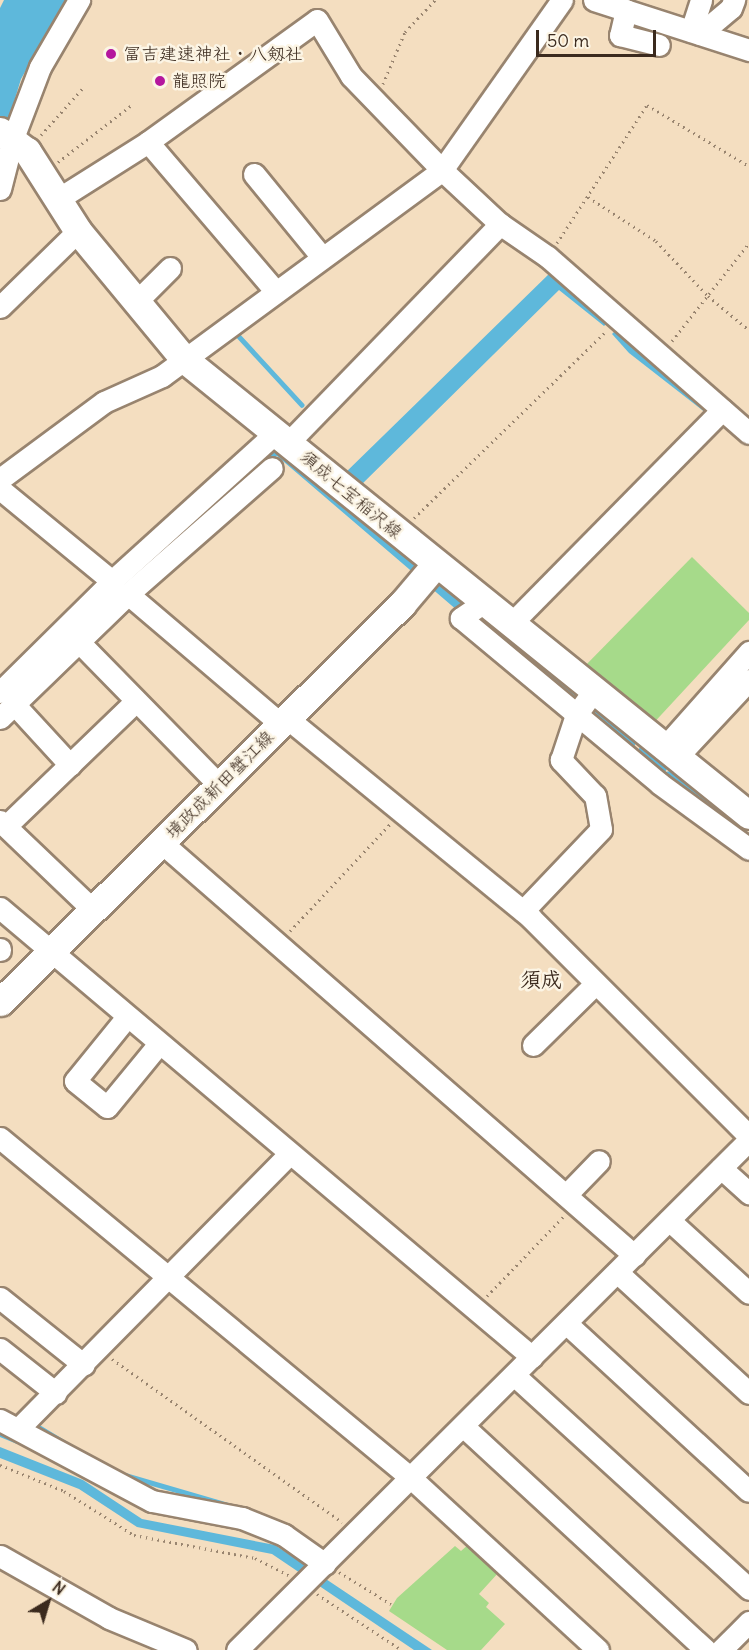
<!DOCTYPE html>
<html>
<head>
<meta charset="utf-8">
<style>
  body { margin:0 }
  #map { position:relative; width:749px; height:1650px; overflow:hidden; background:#f4dec0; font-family:Delius,"Klee One",sans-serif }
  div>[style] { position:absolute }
  .green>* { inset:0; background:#a6da8a }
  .water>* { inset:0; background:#5eb8db }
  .stream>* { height:4.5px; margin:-2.25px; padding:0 2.25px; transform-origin:2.25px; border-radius:2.25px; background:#5eb8db }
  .path>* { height:3px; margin-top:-1.5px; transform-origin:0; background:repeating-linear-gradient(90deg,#98846f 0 1.5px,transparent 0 6px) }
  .roads { filter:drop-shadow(2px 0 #98846f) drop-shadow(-2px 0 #98846f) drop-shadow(0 2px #98846f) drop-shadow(0 -2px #98846f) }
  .minor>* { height:21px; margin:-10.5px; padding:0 10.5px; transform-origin:10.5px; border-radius:10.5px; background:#fff }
  .major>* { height:27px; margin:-13.5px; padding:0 13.5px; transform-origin:13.5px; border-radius:13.5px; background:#fff }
  .dots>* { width:16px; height:16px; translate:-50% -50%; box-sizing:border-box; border:3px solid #fcf5e5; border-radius:50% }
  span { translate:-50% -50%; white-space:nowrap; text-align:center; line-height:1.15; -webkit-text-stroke:5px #fcf5e5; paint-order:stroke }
  .poi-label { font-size:18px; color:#3b2a1e }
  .left { translate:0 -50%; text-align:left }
  .street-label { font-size:18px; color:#3b2a1e }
  .quarter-label { font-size:21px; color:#3b2a1e; font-weight:700 }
  .north { position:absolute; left:18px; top:1572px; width:60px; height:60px; -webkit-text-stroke:4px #fcf5e5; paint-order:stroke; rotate:38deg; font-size:16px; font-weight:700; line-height:24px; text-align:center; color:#3b2a1e }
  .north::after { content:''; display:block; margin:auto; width:21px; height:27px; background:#3b2a1e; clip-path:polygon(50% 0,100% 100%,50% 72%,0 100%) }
  .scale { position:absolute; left:536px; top:30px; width:120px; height:27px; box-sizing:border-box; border:3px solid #3b2a1e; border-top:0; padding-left:8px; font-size:18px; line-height:21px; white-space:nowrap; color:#3b2a1e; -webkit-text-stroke:4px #fcf5e5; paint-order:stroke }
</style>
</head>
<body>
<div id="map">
  <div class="green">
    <div style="clip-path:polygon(692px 557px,749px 613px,749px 620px,649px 728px,580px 671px)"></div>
    <div style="clip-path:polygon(469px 1544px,499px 1572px,479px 1594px,489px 1603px,486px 1607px,505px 1624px,481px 1650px,447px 1650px,389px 1611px,397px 1598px,455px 1546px,461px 1551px)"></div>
  </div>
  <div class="water">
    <div style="clip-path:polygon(4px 0,66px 0,21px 79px,0 148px,0 8px)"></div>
    <div style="clip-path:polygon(551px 272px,580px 295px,607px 323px,604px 326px,559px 290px,359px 487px,342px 476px)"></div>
    <div style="clip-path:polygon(617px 329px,708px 410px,706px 413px,629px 353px,612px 334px)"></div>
    <div style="clip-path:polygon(277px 445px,403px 555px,636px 742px,634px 747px,638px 750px,641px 746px,667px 769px,665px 772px,671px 771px,749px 833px,749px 840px,665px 779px,458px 611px,277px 456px,124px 590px,0 712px,0 701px,118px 585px)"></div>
    <div style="clip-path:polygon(0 1447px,83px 1480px,142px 1519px,275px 1545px,432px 1650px,414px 1650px,272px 1554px,137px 1527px,79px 1489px,0 1458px)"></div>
  </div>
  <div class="stream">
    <div style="left:234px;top:331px;width:100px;rotate:47.4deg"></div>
    <div style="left:37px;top:1426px;width:39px;rotate:31deg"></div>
    <div style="left:0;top:1434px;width:18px;rotate:22deg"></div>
    <div style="left:125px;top:1475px;width:111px;rotate:16.2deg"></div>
  </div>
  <div class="path">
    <div style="left:383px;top:84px;width:56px;rotate:-67.1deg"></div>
    <div style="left:405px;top:32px;width:44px;rotate:-46.8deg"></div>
    <div style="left:41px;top:135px;width:62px;rotate:-48.3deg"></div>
    <div style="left:58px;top:162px;width:95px;rotate:-37.7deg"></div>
    <div style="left:588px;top:197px;width:81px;rotate:32.9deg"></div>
    <div style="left:656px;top:241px;width:76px;rotate:46.6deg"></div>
    <div style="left:708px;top:296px;width:53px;rotate:39.7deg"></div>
    <div style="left:557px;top:243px;width:165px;rotate:-56.9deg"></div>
    <div style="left:647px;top:105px;width:119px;rotate:30.9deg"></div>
    <div style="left:672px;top:341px;width:125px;rotate:-51.8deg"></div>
    <div style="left:414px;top:518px;width:269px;rotate:-44.2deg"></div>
    <div style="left:290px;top:931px;width:146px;rotate:-46.9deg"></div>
    <div style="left:487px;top:1296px;width:111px;rotate:-46.1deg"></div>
    <div style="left:112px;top:1359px;width:282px;rotate:35.3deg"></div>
    <div style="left:0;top:1465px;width:69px;rotate:22.1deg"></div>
    <div style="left:64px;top:1491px;width:83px;rotate:32.2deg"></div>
    <div style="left:134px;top:1535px;width:123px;rotate:10.8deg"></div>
    <div style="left:255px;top:1558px;width:38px;rotate:27deg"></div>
    <div style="left:339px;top:1572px;width:61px;rotate:31.6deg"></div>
    <div style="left:317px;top:1594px;width:102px;rotate:33.4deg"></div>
  </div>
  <div class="roads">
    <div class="minor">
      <div style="left:594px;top:0;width:163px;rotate:17.9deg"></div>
      <div style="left:626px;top:10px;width:26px;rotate:103deg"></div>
      <div style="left:620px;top:35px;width:40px;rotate:14.4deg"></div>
      <div style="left:691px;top:31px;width:33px;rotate:-72deg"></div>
      <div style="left:700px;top:34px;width:40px;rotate:-40deg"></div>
      <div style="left:731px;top:8px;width:9px;rotate:-69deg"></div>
      <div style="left:148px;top:142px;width:197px;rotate:49.5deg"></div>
      <div style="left:254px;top:174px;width:107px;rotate:50.7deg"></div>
      <div style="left:0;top:189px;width:53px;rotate:-75.7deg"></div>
      <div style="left:13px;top:138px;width:76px;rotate:-69.2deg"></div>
      <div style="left:40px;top:67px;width:78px;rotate:-59.8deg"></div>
      <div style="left:58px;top:199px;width:107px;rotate:-32.3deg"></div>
      <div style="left:148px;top:142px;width:208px;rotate:-35.8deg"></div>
      <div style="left:317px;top:20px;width:66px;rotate:58.7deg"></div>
      <div style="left:351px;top:76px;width:131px;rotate:45.9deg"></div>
      <div style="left:442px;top:170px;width:79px;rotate:43deg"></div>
      <div style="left:500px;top:224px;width:58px;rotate:34.5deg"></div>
      <div style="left:548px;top:257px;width:267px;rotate:41.2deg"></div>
      <div style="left:136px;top:302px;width:48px;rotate:-45deg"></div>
      <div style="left:0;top:307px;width:109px;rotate:-44.3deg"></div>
      <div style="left:288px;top:443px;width:305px;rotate:-45.9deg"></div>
      <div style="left:0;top:479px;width:129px;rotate:-36.5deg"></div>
      <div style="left:104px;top:402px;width:64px;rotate:-24.1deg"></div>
      <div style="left:162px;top:376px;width:348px;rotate:-36.3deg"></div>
      <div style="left:442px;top:170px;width:208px;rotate:-54.8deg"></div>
      <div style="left:0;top:489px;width:145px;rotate:39.4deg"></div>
      <div style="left:128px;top:594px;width:191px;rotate:-41.2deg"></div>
      <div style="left:483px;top:603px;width:27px;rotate:146deg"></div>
      <div style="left:461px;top:618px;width:259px;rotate:39.8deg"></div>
      <div style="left:660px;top:784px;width:110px;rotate:36.1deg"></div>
      <div style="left:510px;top:625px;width:302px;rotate:-45.4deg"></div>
      <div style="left:79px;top:642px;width:200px;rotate:45.6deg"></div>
      <div style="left:0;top:692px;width:158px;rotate:-44.7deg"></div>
      <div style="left:112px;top:581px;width:220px;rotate:-42.2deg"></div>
      <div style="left:14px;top:704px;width:83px;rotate:47.4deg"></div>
      <div style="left:0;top:718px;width:178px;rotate:-44.1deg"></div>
      <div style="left:128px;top:594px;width:201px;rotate:40.4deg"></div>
      <div style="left:287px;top:718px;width:315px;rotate:39.3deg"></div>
      <div style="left:531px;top:918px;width:308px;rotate:45deg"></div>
      <div style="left:663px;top:749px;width:130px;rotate:-48.4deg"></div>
      <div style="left:676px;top:758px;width:107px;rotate:-46.9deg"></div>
      <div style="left:0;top:821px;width:129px;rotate:43.7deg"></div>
      <div style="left:6px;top:826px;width:179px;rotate:-43.9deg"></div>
      <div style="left:162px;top:843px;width:627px;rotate:41.12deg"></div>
      <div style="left:0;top:908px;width:696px;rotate:40.16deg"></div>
      <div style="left:523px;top:911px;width:113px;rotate:-46.4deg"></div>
      <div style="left:601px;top:829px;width:34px;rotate:-100deg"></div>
      <div style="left:595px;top:796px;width:50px;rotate:-133.4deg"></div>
      <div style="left:561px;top:760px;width:47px;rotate:-71.6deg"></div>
      <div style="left:576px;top:715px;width:29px;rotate:-54deg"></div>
      <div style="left:0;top:950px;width:1px;rotate:-90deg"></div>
      <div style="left:126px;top:1018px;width:81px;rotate:129deg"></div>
      <div style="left:75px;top:1081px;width:41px;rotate:39.1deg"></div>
      <div style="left:107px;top:1107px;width:80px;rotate:-50.6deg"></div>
      <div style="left:533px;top:1045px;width:88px;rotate:-44.5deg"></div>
      <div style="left:0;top:1138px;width:533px;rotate:39.6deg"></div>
      <div style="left:411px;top:1478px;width:254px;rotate:42.6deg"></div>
      <div style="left:721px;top:1168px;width:38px;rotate:42deg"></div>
      <div style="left:566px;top:1195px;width:47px;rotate:-45.9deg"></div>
      <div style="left:669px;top:1220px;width:108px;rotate:42.4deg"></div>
      <div style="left:617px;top:1272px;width:179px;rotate:42.5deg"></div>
      <div style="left:0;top:1298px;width:107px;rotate:38.6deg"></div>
      <div style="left:566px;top:1323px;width:248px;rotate:42.6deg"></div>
      <div style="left:0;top:1349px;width:71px;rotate:38.2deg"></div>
      <div style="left:514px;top:1375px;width:318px;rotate:42.3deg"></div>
      <div style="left:0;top:1420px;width:172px;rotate:28.1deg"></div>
      <div style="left:152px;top:1501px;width:92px;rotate:10.7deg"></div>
      <div style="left:242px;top:1518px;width:45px;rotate:22deg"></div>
      <div style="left:284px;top:1535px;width:50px;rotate:35.3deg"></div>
      <div style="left:463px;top:1426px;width:330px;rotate:42.7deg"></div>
      <div style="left:19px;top:1428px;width:385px;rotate:-45.4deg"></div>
      <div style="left:0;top:1556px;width:125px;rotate:29.6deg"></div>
      <div style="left:109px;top:1618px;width:83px;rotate:22.6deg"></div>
      <div style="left:237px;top:1650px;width:723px;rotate:-44.89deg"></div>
      <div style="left:721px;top:1650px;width:40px;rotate:-45deg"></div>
    </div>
    <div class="major">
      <div style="left:0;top:131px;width:34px;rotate:37deg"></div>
      <div style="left:27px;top:151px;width:95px;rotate:57.5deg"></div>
      <div style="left:78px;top:231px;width:166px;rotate:50.4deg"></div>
      <div style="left:184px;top:359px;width:726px;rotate:38.91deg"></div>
      <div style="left:0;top:1002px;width:566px;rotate:-44.71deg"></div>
      <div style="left:402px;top:604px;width:51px;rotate:-49.8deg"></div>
    </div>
  </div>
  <div class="dots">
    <div style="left:111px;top:54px;background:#b5179e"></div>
    <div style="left:160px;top:81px;background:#b5179e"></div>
  </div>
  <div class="poi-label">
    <span class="left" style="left:123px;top:54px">冨吉建速神社・八剱社</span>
    <span class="left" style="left:172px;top:81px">龍照院</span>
  </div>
  <div class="street-label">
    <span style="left:351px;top:495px;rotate:40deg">須成七宝稲沢線</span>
    <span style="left:220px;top:785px;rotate:-45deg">境政成新田蟹江線</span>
  </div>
  <div class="quarter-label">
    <span style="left:541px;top:980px">須成</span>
  </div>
  <div class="north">N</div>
  <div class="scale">50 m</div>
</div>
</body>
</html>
